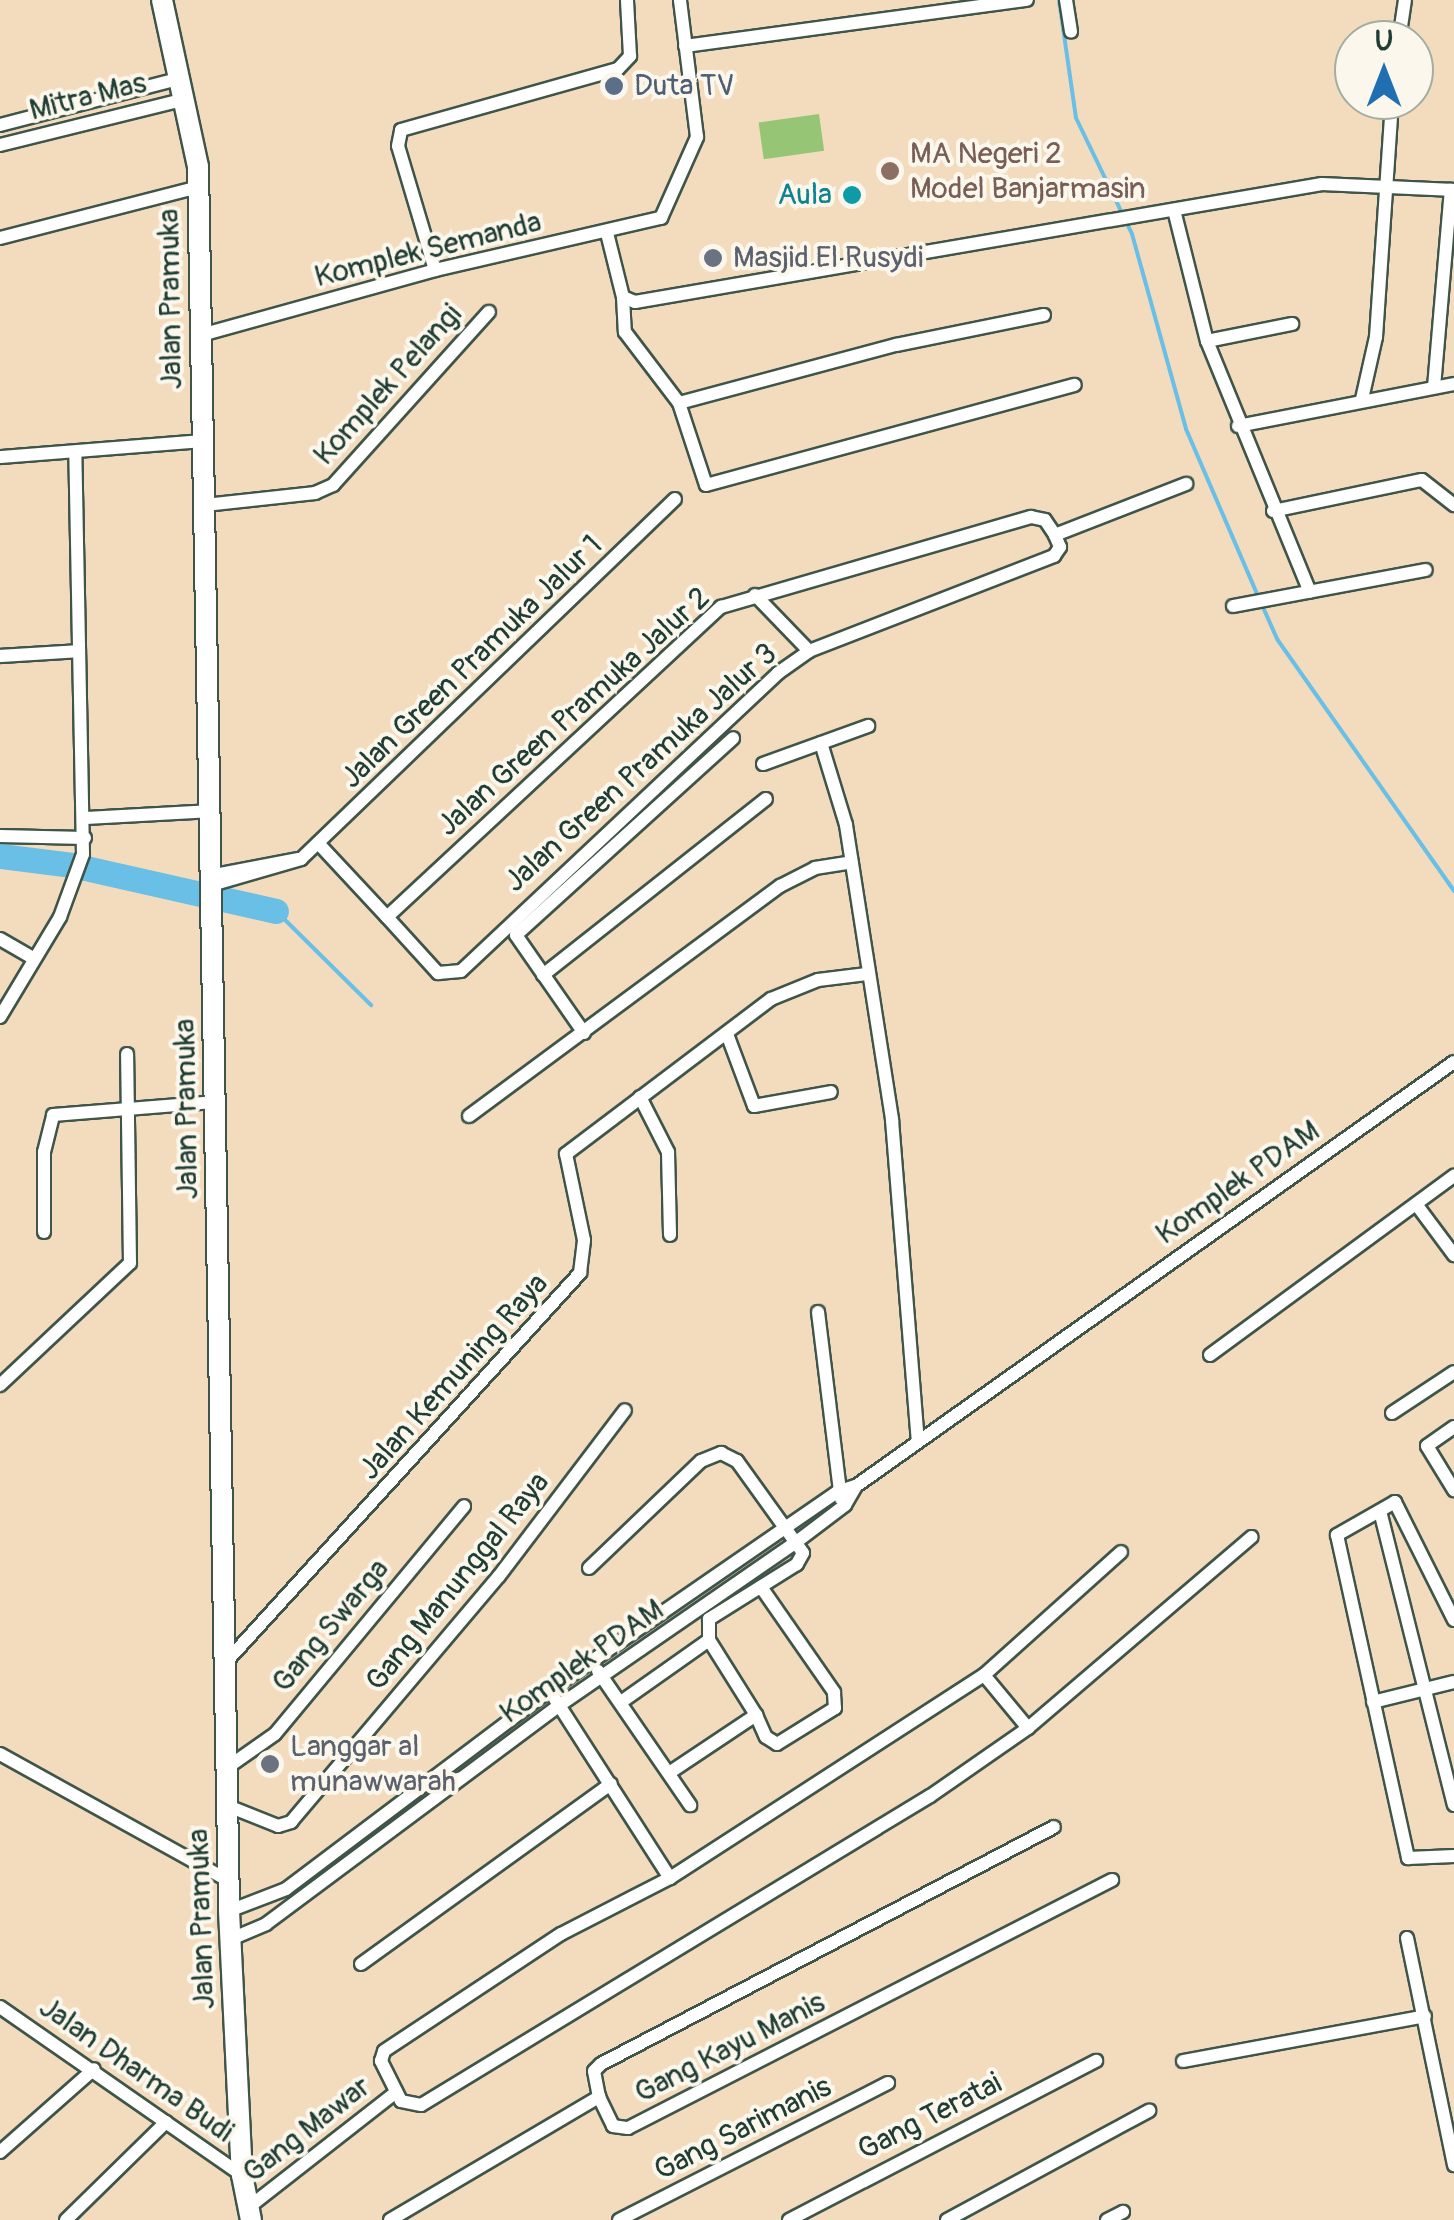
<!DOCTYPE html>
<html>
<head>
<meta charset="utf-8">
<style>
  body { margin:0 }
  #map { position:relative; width:1454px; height:2220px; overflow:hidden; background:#f3dcbe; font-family:Pangolin,sans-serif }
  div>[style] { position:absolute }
  .green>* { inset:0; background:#96c675; transform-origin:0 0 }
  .stream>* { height:4px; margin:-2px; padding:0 2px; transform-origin:2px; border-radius:2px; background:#69bfe5 }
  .river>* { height:25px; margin:-12.5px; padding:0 12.5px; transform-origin:12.5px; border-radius:12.5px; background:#69bfe5 }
  .roads { filter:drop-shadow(2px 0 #3f5549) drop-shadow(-2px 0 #3f5549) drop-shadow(0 2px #3f5549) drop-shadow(0 -2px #3f5549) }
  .street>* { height:12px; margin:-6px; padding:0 6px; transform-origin:6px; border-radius:6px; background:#fff }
  .primary>* { height:20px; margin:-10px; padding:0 10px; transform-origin:10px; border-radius:10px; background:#fff }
  .dots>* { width:28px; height:28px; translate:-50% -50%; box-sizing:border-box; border:5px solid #fbf7ec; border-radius:50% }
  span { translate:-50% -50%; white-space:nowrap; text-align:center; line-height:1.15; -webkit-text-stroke:8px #fbf7ec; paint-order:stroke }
  .service-label { font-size:30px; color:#4e5e75 }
  .left { translate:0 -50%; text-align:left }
  .street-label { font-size:30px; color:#1f3d34 }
  .education-label { font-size:30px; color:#785e54 }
  .culture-label { font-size:30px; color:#0d838f }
  .right { translate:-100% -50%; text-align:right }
  .worship-label { font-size:30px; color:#5b616d }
  .north { position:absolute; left:1334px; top:20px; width:100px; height:100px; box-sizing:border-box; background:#fbf7ec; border:2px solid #a3ada2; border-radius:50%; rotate:0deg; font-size:28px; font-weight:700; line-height:40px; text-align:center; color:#1f3d34 }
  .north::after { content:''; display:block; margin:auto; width:35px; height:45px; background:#1f6fb2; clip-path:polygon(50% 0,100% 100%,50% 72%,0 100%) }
</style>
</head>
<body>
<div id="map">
  <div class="green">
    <div style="left:819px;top:114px;width:37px;height:61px;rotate:82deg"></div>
  </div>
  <div class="stream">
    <div style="left:1059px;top:0;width:119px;rotate:81.8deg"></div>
    <div style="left:1076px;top:118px;width:129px;rotate:64.2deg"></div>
    <div style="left:1132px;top:234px;width:202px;rotate:74.5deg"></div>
    <div style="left:1186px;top:429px;width:182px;rotate:66.7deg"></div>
    <div style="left:1262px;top:605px;width:37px;rotate:66deg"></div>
    <div style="left:1277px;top:639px;width:308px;rotate:54.9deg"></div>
    <div style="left:276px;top:911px;width:134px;rotate:44.7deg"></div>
  </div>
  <div class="river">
    <div style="left:0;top:856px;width:73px;rotate:7.1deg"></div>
    <div style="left:72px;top:865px;width:209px;rotate:12.7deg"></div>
  </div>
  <div class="roads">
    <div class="street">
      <div style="left:1066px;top:0;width:32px;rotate:81deg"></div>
      <div style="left:1399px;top:40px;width:40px;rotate:-81.5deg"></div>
      <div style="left:685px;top:46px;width:345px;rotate:-7.7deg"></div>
      <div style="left:0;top:125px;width:188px;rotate:-14.5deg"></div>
      <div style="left:0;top:145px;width:192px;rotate:-13.9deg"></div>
      <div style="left:1174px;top:210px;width:135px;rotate:75.9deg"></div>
      <div style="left:1207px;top:341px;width:271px;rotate:67.7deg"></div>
      <div style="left:607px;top:233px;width:66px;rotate:76deg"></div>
      <div style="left:623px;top:297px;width:13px;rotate:23deg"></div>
      <div style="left:635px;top:302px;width:697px;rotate:-9.75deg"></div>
      <div style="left:1322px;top:184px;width:132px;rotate:2.6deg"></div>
      <div style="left:0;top:238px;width:205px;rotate:-14.4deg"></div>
      <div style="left:435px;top:270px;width:129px;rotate:-106.6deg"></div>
      <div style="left:398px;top:146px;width:16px;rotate:-79deg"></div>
      <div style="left:401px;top:130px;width:225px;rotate:-15.7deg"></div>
      <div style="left:618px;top:69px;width:18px;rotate:-47deg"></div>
      <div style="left:630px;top:56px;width:56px;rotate:-93.1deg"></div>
      <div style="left:623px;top:297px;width:35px;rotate:87deg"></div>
      <div style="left:625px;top:332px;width:89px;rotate:52.7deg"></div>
      <div style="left:679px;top:403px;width:86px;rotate:71.8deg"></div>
      <div style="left:706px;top:485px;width:382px;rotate:-15.2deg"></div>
      <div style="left:201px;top:335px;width:243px;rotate:-15.5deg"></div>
      <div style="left:435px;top:270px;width:232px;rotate:-13deg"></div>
      <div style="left:661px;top:218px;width:89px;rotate:-66deg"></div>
      <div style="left:697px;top:137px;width:138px;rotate:-97.1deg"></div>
      <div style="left:1207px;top:341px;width:87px;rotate:-11.3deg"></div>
      <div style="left:1434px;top:387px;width:198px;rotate:-85.1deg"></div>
      <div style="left:1362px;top:399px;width:64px;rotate:-77.3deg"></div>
      <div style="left:1376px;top:337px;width:238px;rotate:-86.1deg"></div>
      <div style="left:679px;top:403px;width:225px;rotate:-15deg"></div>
      <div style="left:896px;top:345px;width:151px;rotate:-11.5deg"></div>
      <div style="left:1238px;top:426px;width:220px;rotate:-11deg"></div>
      <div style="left:0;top:457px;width:204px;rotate:-4.5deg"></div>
      <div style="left:205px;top:505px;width:111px;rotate:-6.2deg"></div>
      <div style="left:315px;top:493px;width:20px;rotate:-24deg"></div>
      <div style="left:333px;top:485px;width:233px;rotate:-48deg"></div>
      <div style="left:1273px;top:511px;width:152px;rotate:-11.8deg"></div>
      <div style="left:1422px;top:480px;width:41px;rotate:38deg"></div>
      <div style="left:755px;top:595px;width:78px;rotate:46deg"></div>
      <div style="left:1233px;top:606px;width:196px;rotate:-10.6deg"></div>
      <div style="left:0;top:656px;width:79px;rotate:-3.6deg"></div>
      <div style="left:821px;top:743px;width:86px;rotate:73deg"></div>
      <div style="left:846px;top:825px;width:299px;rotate:81.1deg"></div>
      <div style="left:892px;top:1120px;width:321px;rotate:85.4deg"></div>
      <div style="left:763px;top:764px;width:112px;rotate:-19.9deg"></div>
      <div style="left:86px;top:818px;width:127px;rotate:-3.2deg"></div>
      <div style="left:0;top:836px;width:85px;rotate:1.3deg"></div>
      <div style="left:318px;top:843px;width:101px;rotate:47deg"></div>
      <div style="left:387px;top:917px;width:456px;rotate:-42.9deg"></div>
      <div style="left:721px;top:607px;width:323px;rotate:-16.2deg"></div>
      <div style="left:1031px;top:517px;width:14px;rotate:12deg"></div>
      <div style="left:1045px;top:520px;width:18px;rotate:56deg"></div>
      <div style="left:1055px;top:535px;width:141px;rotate:-21.3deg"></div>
      <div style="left:215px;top:875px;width:85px;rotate:-10.9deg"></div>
      <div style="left:215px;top:884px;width:90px;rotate:-16.2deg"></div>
      <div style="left:301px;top:859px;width:519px;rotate:-43.91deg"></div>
      <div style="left:387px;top:917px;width:76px;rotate:47.7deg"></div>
      <div style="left:438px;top:973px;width:23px;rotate:-5deg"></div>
      <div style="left:461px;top:971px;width:435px;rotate:-43.2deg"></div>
      <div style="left:778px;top:673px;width:38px;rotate:-35deg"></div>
      <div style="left:809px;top:651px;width:263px;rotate:-21.2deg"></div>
      <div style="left:1054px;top:556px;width:11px;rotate:-56deg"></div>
      <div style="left:1060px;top:547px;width:13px;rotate:-113deg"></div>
      <div style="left:0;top:939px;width:39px;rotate:30deg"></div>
      <div style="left:543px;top:975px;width:284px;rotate:-38.3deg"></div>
      <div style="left:0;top:1017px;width:117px;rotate:-59deg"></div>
      <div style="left:60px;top:917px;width:67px;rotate:-69.9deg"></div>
      <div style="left:83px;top:854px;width:401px;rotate:-91.1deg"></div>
      <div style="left:584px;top:1033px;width:119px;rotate:-124.8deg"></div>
      <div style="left:516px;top:935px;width:293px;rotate:-42.2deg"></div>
      <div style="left:727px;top:1034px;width:77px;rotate:69.4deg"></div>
      <div style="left:754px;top:1106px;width:78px;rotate:-10.3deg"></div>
      <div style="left:640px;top:1097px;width:62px;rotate:63deg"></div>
      <div style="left:668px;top:1152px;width:83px;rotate:88.6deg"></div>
      <div style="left:469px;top:1116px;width:387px;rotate:-36.5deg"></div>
      <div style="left:780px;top:886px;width:39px;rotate:-27deg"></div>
      <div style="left:815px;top:868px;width:37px;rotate:-9deg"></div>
      <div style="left:1416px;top:1204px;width:64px;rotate:53.3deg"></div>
      <div style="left:44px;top:1232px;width:80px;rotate:-90deg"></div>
      <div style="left:44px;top:1152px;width:38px;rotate:-76deg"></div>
      <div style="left:53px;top:1115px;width:164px;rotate:-4.6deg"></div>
      <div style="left:818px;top:1312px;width:188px;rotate:83deg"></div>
      <div style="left:1210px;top:1355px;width:303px;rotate:-36.3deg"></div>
      <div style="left:0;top:1385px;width:178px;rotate:-43.2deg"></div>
      <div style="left:130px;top:1263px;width:209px;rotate:-90.8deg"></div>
      <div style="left:1392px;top:1413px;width:74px;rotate:-33.5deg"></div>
      <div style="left:1454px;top:1427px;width:33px;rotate:145deg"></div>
      <div style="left:1427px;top:1446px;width:52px;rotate:58.5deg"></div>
      <div style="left:1380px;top:1511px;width:303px;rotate:75.9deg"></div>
      <div style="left:589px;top:1568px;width:155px;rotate:-43.7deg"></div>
      <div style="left:701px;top:1461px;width:22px;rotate:-22deg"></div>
      <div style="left:721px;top:1453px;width:18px;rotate:27deg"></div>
      <div style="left:737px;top:1461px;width:113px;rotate:54.3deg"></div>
      <div style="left:803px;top:1553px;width:13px;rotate:119deg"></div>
      <div style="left:797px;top:1564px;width:104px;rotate:148deg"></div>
      <div style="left:709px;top:1619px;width:21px;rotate:90deg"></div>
      <div style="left:709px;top:1640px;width:108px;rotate:144.8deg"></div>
      <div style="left:1454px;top:1620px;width:132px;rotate:-116.6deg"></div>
      <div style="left:1395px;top:1502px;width:67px;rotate:150.4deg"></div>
      <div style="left:1337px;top:1535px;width:331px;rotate:77.6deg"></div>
      <div style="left:1408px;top:1858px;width:46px;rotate:-2.5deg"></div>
      <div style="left:709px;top:1640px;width:89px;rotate:57.9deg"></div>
      <div style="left:227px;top:1661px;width:525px;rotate:-47.7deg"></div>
      <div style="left:580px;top:1273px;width:33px;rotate:-83deg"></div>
      <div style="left:584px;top:1240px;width:88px;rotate:-101.8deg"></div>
      <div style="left:566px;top:1154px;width:257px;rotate:-37.1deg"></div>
      <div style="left:771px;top:999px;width:51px;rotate:-22deg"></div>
      <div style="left:818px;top:980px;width:49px;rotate:-7deg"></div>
      <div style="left:598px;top:1671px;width:163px;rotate:55.5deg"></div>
      <div style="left:984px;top:1675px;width:69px;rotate:50.3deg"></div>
      <div style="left:1028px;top:1728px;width:294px;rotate:-40.5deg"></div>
      <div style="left:555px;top:1699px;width:213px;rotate:57.3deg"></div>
      <div style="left:1373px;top:1702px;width:83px;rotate:-13.9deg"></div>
      <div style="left:1028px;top:1728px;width:119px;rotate:145.2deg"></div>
      <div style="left:930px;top:1796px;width:595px;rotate:148.74deg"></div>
      <div style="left:421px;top:2105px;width:20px;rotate:-169deg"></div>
      <div style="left:401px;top:2101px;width:45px;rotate:-116.6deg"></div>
      <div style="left:381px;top:2061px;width:10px;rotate:-73deg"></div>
      <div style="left:384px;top:2051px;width:212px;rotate:-33.5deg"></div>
      <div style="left:561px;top:1934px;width:123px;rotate:-27.2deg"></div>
      <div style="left:670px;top:1878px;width:374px;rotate:-32.9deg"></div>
      <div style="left:984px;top:1675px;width:184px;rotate:-41.9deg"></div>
      <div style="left:0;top:1754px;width:262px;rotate:29deg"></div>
      <div style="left:228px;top:1767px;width:57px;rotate:-35.1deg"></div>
      <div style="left:275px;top:1734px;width:296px;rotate:-50.3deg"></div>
      <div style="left:669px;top:1773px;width:105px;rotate:-33.7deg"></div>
      <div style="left:756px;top:1715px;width:24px;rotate:66deg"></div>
      <div style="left:766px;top:1737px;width:13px;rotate:32deg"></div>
      <div style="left:777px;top:1744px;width:68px;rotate:-31.8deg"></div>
      <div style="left:835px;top:1708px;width:16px;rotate:-94deg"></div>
      <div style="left:834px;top:1692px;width:128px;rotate:-124.8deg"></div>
      <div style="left:228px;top:1806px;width:54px;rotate:21.8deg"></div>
      <div style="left:278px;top:1826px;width:14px;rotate:-17deg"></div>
      <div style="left:291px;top:1822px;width:322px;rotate:-49.8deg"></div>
      <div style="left:499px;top:1576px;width:208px;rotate:-52.8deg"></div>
      <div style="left:229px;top:1911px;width:61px;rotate:-21.1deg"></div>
      <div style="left:286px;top:1889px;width:331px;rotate:-37deg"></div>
      <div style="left:550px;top:1690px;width:349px;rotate:-34.6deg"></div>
      <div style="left:837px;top:1492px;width:20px;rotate:-18deg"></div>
      <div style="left:856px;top:1486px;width:733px;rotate:-35.34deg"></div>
      <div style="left:1407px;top:1938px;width:232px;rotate:78.3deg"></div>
      <div style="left:231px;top:1939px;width:38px;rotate:-23deg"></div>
      <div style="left:266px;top:1924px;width:367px;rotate:-36.7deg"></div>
      <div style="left:560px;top:1705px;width:285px;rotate:-34.6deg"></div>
      <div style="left:795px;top:1543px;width:63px;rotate:-37.2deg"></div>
      <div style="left:845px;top:1505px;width:22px;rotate:-60deg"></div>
      <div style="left:361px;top:1964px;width:308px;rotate:-35.8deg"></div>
      <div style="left:0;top:2007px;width:295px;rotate:34.8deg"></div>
      <div style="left:1183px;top:2061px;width:246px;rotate:-10.5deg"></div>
      <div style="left:599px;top:2097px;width:26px;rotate:-101deg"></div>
      <div style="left:594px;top:2071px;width:10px;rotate:-45deg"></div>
      <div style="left:601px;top:2064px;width:511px;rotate:-27.62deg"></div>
      <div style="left:0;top:2152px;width:125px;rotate:-41.4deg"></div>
      <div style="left:249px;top:2207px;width:187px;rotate:-38deg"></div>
      <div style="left:66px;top:2220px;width:140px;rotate:-44.4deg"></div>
      <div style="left:390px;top:2220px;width:243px;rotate:-30.5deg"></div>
      <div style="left:599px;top:2097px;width:32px;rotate:64deg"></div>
      <div style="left:613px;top:2126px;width:15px;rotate:8deg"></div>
      <div style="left:628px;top:2128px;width:544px;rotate:-27.13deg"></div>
      <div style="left:619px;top:2220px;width:302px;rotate:-27deg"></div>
      <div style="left:789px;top:2220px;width:346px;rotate:-27.4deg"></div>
      <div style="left:947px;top:2220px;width:230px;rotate:-28.4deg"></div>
      <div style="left:1107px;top:2220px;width:18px;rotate:-27deg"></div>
    </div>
    <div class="primary">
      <div style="left:162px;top:0;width:171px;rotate:77.8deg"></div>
      <div style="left:198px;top:167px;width:1744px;rotate:88.98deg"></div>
      <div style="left:229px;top:1911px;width:264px;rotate:87.2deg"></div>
      <div style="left:242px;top:2175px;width:46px;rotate:78.7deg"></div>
    </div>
  </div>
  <div class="dots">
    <div style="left:614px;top:86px;background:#5c6f8a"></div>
    <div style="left:890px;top:171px;background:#8d6e63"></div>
    <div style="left:852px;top:195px;background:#0f9aa8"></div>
    <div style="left:713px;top:258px;background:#6b7280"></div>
    <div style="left:270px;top:1764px;background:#6b7280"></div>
  </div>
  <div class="service-label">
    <span class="left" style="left:634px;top:86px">Duta TV</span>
  </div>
  <div class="street-label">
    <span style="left:88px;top:97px;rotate:-14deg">Mitra Mas</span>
    <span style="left:428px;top:250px;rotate:-14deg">Komplek Semanda</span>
    <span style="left:171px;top:299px;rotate:-91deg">Jalan Pramuka</span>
    <span style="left:388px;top:385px;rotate:-48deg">Komplek Pelangi</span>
    <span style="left:472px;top:662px;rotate:-44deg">Jalan Green Pramuka Jalur 1</span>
    <span style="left:574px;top:712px;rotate:-42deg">Jalan Green Pramuka Jalur 2</span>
    <span style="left:641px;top:768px;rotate:-42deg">Jalan Green Pramuka Jalur 3</span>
    <span style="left:187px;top:1109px;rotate:-91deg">Jalan Pramuka</span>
    <span style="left:1238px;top:1183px;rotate:-35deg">Komplek PDAM</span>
    <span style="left:454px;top:1377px;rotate:-48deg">Jalan Kemuning Raya</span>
    <span style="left:458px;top:1582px;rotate:-51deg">Gang Manunggal Raya</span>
    <span style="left:331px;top:1626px;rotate:-50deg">Gang Swarga</span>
    <span style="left:582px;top:1662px;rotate:-35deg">Komplek PDAM</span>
    <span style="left:202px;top:1919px;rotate:-92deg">Jalan Pramuka</span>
    <span style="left:730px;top:2048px;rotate:-27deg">Gang Kayu Manis</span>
    <span style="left:136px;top:2070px;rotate:35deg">Jalan Dharma Budi</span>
    <span style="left:930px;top:2117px;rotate:-27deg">Gang Teratai</span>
    <span style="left:743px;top:2129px;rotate:-27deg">Gang Sarimanis</span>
    <span style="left:307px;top:2130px;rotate:-38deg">Gang Mawar</span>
  </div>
  <div class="education-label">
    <span class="left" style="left:910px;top:171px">MA Negeri 2<br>Model Banjarmasin</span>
  </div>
  <div class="culture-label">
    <span class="right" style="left:832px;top:195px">Aula</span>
  </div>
  <div class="worship-label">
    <span class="left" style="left:733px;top:258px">Masjid El Rusydi</span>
    <span class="left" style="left:290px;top:1764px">Langgar al<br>munawwarah</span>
  </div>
  <div class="north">U</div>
</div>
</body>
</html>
